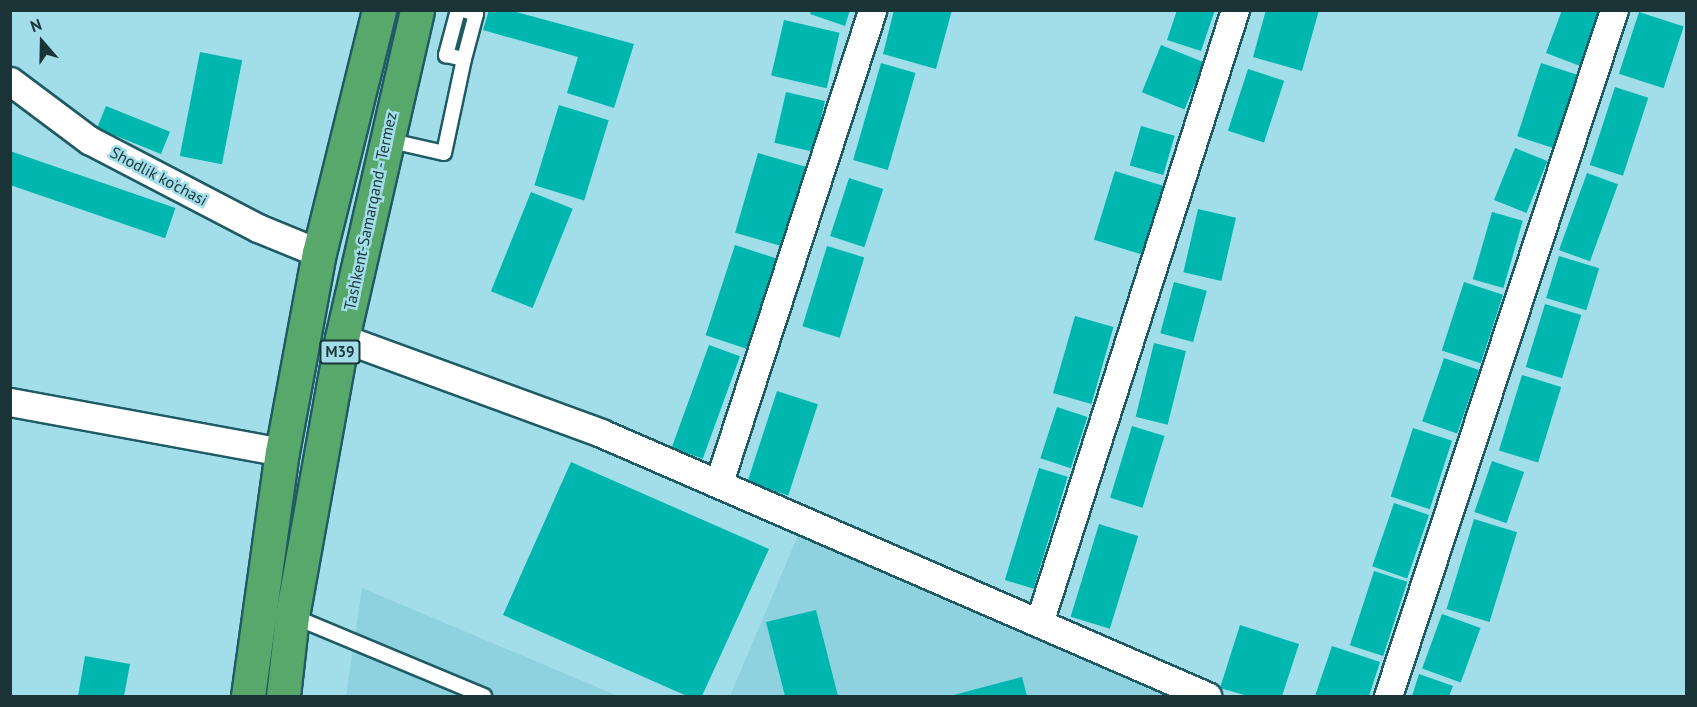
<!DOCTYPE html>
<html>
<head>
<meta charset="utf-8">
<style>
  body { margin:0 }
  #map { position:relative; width:1697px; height:707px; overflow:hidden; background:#a2dee9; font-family:"PT Sans",sans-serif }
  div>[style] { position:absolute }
  .built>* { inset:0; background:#8dd2de }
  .building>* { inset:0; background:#00b7af; transform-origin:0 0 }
  .roads { filter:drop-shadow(2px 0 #1e5b64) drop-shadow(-2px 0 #1e5b64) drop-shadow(0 2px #1e5b64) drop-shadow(0 -2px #1e5b64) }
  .lane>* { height:14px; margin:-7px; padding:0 7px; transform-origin:7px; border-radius:7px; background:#fff }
  .street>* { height:27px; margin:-13.5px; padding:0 13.5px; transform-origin:13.5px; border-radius:13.5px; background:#fff }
  .highway>* { height:33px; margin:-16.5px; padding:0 16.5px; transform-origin:16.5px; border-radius:16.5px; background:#59a86b }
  span { translate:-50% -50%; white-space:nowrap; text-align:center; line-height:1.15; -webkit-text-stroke:5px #a2dee9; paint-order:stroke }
  .shield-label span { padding:2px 4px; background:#a2dee9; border:2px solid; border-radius:4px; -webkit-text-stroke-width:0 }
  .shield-label { font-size:15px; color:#1b3438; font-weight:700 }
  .street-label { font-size:16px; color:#1b3438 }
  .frame { position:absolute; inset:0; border:12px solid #1b3438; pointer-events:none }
  .north { position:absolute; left:12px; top:12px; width:60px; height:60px; -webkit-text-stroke:4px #a2dee9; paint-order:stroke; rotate:340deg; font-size:16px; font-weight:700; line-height:24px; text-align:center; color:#1b3438 }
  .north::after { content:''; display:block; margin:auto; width:21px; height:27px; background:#1b3438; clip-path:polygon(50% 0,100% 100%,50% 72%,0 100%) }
</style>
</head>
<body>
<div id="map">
  <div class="built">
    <div style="clip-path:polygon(799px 533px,1206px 696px,730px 696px)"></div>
    <div style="clip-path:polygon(362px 588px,618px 696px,346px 696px)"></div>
  </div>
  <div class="building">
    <div style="clip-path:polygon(489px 10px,509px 10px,634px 44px,614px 108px,567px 93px,578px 57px,483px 30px)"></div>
    <div style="clip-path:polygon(812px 10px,850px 10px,845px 26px,810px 14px)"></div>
    <div style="clip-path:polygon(894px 10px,952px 10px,936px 69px,883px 54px)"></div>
    <div style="clip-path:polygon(1177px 10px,1215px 10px,1201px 51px,1167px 40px)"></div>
    <div style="clip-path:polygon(1266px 10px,1319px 10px,1302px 71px,1253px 57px)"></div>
    <div style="clip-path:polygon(1562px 10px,1600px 10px,1580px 66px,1546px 53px)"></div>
    <div style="left:1639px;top:12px;width:47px;height:65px;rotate:18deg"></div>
    <div style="left:784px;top:20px;width:57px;height:57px;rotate:13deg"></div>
    <div style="left:1161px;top:45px;width:46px;height:51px;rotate:22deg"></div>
    <div style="left:200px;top:52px;width:43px;height:106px;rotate:11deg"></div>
    <div style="left:881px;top:63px;width:36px;height:101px;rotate:16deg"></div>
    <div style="left:1541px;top:63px;width:38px;height:77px;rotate:18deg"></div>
    <div style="left:1248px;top:69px;width:38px;height:65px;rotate:18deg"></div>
    <div style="left:1615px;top:87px;width:35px;height:82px;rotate:18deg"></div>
    <div style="left:786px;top:92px;width:40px;height:52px;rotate:13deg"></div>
    <div style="left:559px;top:105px;width:52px;height:84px;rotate:17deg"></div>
    <div style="left:106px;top:106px;width:69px;height:24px;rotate:22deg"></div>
    <div style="left:1141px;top:126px;width:35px;height:41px;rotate:16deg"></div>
    <div style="left:1515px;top:148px;width:35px;height:56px;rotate:22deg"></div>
    <div style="left:10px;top:151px;width:175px;height:32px;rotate:19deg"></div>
    <div style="left:758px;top:153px;width:56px;height:83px;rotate:16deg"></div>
    <div style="left:1115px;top:171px;width:51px;height:72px;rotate:17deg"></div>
    <div style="left:1587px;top:173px;width:33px;height:82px;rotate:20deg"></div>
    <div style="left:849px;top:178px;width:36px;height:61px;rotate:18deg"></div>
    <div style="left:531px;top:192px;width:45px;height:107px;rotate:22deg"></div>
    <div style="left:1198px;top:209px;width:39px;height:65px;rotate:13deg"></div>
    <div style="left:1492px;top:212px;width:32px;height:70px;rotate:16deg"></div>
    <div style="left:735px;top:245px;width:43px;height:95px;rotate:18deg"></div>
    <div style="left:827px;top:246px;width:39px;height:84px;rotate:17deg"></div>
    <div style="left:1559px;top:256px;width:42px;height:44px;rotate:17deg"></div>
    <div style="left:1174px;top:282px;width:34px;height:53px;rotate:15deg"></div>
    <div style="left:1464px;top:282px;width:41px;height:72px;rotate:18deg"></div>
    <div style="left:1545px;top:304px;width:38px;height:66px;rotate:17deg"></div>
    <div style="left:1075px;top:316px;width:40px;height:80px;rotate:16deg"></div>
    <div style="left:1154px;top:343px;width:33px;height:76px;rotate:14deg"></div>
    <div style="left:709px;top:345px;width:33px;height:109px;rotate:20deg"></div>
    <div style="left:1444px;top:358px;width:37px;height:67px;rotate:19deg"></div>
    <div style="left:1522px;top:375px;width:41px;height:79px;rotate:17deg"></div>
    <div style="left:777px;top:391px;width:43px;height:96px;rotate:18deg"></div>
    <div style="left:1057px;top:407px;width:32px;height:54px;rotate:18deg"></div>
    <div style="left:1132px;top:426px;width:34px;height:75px;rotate:17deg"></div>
    <div style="left:1413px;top:428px;width:41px;height:72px;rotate:18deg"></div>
    <div style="left:1492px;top:461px;width:34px;height:54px;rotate:19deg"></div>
    <div style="clip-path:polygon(571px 462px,769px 549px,702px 696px,687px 696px,503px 615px)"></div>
    <div style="left:1039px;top:468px;width:30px;height:117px;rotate:17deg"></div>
    <div style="left:1394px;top:503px;width:37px;height:67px;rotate:19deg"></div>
    <div style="left:1474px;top:519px;width:45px;height:94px;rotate:17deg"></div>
    <div style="left:1099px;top:524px;width:41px;height:97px;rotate:17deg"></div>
    <div style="left:1374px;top:571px;width:35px;height:78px;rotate:18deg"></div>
    <div style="clip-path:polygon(816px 610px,838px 696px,785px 696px,766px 622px)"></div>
    <div style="left:1442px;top:614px;width:41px;height:58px;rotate:20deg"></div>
    <div style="clip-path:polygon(1240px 625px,1299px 644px,1282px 696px,1248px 696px,1220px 688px)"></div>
    <div style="clip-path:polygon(1332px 646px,1380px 662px,1369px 696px,1315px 696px)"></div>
    <div style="clip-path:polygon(85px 656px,130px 664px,124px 696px,78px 696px)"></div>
    <div style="clip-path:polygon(1419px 674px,1453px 686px,1449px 696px,1412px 696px)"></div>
    <div style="clip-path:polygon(1022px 677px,1027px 696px,950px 696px)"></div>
  </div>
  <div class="roads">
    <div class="lane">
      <div style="left:458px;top:10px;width:47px;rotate:104.9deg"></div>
      <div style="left:446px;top:55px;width:18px;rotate:13deg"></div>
      <div style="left:464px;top:59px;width:47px;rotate:-75.1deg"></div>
      <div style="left:476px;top:14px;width:14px;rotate:-163deg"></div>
      <div style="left:387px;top:140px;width:58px;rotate:12.8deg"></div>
      <div style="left:444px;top:153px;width:96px;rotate:-78deg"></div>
      <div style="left:292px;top:616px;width:208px;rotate:22.6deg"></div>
    </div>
    <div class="street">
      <div style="left:10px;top:81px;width:99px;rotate:36.8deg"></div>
      <div style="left:89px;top:140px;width:191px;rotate:27.5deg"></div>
      <div style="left:258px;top:228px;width:66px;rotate:22.3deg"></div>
      <div style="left:342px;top:338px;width:276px;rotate:20.1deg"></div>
      <div style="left:601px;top:433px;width:661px;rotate:23.46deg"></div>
      <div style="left:10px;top:402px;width:277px;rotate:10.4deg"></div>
      <div style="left:719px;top:482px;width:496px;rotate:-72deg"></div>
      <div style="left:1039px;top:623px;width:644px;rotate:-72.27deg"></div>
      <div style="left:1388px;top:696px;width:722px;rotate:-71.77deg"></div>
    </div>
    <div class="highway">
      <div style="left:248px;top:696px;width:246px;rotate:-82.1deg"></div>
      <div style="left:282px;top:452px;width:202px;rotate:-79.5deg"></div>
      <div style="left:319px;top:253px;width:250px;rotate:-76.1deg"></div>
      <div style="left:283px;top:696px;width:81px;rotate:-83.6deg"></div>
      <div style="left:292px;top:616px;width:282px;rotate:-79.8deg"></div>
      <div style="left:342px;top:338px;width:336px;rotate:-77.1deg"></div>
    </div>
  </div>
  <div class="shield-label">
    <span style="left:340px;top:352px">M39</span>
  </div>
  <div class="street-label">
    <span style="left:159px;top:176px;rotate:28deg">Shodlik ko'chasi</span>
    <span style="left:370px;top:211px;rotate:-78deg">Tashkent-Samarqand - Termez</span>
  </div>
  <div class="frame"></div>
  <div class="north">N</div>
</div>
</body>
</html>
